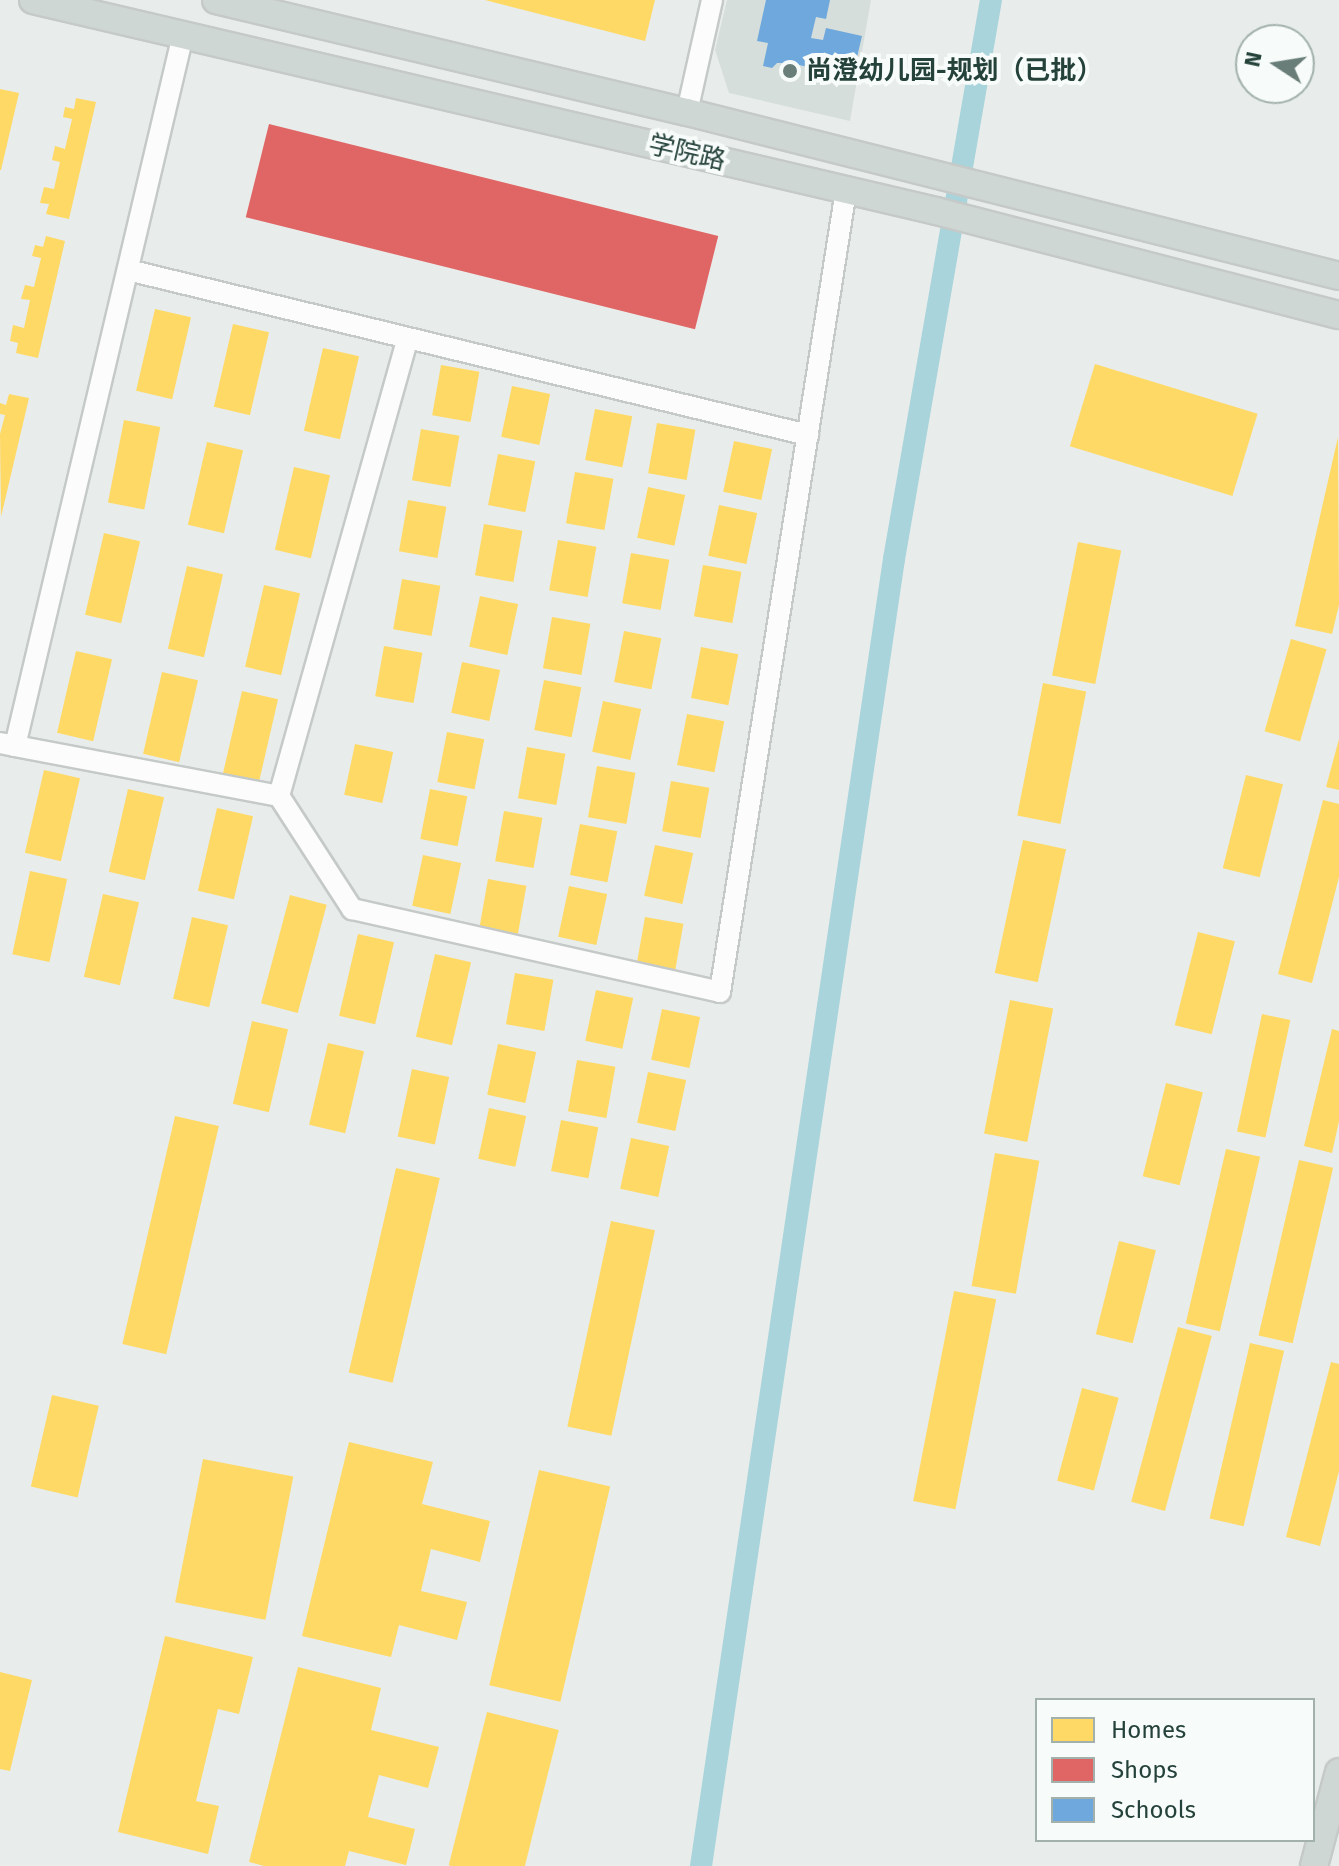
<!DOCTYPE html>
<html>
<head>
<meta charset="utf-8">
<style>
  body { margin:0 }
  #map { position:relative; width:1339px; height:1866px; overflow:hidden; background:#e8edeb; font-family:"Fira Sans","Noto Sans SC",sans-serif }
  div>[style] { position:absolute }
  .built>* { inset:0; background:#d6dedb }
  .homes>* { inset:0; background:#ffd966; transform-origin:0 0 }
  .shops>* { inset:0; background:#e06666; transform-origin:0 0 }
  .schools>* { inset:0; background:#6fa8dc }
  .canal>* { height:22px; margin:-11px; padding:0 11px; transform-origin:11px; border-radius:11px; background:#a9d4db }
  .roads { filter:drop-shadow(2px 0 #c5cac8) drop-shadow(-2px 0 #c5cac8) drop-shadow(0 2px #c5cac8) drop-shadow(0 -2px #c5cac8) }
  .minor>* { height:20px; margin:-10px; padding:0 10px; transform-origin:10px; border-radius:10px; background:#fcfcfc }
  .major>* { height:26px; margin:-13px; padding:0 13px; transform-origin:13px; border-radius:13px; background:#cfd7d5 }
  .dots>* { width:22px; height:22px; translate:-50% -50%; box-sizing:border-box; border:4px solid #f7fbf9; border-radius:50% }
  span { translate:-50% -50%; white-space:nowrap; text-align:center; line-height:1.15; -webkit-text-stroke:8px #f7fbf9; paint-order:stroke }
  .poi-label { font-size:26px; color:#24423a; font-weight:700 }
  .left { translate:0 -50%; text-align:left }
  .street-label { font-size:26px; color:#24423a }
  .legend { position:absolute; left:1035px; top:1698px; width:280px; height:144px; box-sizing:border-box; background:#f7fbf9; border:2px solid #a3b1ad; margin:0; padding:10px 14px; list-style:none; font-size:24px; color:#24423a }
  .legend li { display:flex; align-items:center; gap:16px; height:40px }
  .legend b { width:40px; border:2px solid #a3b1ad }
  .north { position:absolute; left:1235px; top:24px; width:80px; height:80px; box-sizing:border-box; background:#f7fbf9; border:2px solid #a3b1ad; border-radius:50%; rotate:282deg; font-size:22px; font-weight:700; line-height:32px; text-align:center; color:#24423a }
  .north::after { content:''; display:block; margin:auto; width:28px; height:36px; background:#697e78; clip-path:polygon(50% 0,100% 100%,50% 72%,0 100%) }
</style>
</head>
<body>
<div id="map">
  <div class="built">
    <div style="clip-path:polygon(727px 0,871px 0,850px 121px,729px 93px,715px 50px)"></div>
  </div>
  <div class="homes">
    <div style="clip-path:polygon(485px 0,655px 0,645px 41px)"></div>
    <div style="clip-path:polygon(0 89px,19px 93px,1px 170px,0 170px)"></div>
    <div style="clip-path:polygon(76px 98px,96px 102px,69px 219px,46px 214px,49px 204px,40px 203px,44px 187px,54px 189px,60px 162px,52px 160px,55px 146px,65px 149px,72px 119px,63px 117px,65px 107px,74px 109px)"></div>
    <div style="clip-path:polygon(46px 236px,65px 241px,38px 358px,16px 353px,18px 343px,10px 341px,13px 325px,24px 328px,30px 300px,21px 299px,25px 285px,34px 287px,41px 258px,32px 256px,35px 245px,43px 247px)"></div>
    <div style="left:155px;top:309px;width:37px;height:84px;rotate:13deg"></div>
    <div style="left:233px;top:324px;width:37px;height:85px;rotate:13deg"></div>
    <div style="left:323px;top:348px;width:37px;height:85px;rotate:13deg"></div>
    <div style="left:1095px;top:364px;width:170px;height:86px;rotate:17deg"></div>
    <div style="left:441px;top:365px;width:39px;height:51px;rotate:10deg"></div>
    <div style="left:512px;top:386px;width:39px;height:52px;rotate:12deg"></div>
    <div style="clip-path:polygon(9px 394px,29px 398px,1px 517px,0 434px,5px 415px,0 414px,0 403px,6px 405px)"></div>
    <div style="left:595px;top:409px;width:38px;height:52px;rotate:11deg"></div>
    <div style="left:124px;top:420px;width:37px;height:84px;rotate:11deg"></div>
    <div style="left:657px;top:423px;width:39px;height:51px;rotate:10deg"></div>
    <div style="left:421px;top:429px;width:39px;height:52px;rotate:10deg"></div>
    <div style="clip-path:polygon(1338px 437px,1339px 605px,1332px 634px,1295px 626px)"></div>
    <div style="left:734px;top:441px;width:39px;height:52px;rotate:12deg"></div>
    <div style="left:207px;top:442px;width:37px;height:85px;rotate:13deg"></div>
    <div style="left:498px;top:454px;width:38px;height:52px;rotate:11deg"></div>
    <div style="left:294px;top:467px;width:37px;height:85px;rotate:13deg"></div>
    <div style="left:575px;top:472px;width:39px;height:52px;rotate:10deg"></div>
    <div style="left:648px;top:487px;width:38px;height:52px;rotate:12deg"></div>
    <div style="left:408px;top:500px;width:39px;height:52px;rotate:10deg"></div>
    <div style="left:719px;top:505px;width:39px;height:52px;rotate:12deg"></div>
    <div style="left:484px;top:524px;width:39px;height:52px;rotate:10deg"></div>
    <div style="left:104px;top:533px;width:37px;height:84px;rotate:13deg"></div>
    <div style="left:558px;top:540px;width:39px;height:51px;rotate:10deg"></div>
    <div style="left:1078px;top:542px;width:44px;height:136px;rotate:11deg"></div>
    <div style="left:631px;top:553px;width:39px;height:51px;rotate:10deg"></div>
    <div style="left:703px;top:565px;width:39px;height:52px;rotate:10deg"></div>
    <div style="left:187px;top:566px;width:37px;height:85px;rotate:13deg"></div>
    <div style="left:402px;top:579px;width:39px;height:51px;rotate:10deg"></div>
    <div style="left:264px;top:585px;width:37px;height:84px;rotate:13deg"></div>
    <div style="left:480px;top:596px;width:39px;height:52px;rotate:12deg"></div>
    <div style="left:552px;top:617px;width:39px;height:52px;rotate:10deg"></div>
    <div style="left:624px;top:631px;width:38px;height:52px;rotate:11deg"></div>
    <div style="left:1291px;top:639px;width:37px;height:96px;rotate:16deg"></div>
    <div style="left:384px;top:646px;width:39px;height:51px;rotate:10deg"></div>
    <div style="left:701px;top:647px;width:38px;height:52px;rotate:11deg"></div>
    <div style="left:76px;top:651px;width:37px;height:84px;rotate:13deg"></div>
    <div style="left:462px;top:662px;width:39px;height:52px;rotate:12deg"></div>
    <div style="left:162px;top:672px;width:37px;height:84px;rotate:13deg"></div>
    <div style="left:544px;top:680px;width:38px;height:51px;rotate:11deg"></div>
    <div style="left:1043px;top:683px;width:44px;height:135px;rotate:11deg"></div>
    <div style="left:242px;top:691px;width:37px;height:84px;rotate:13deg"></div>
    <div style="left:603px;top:701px;width:39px;height:52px;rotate:12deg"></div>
    <div style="left:687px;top:714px;width:38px;height:52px;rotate:11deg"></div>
    <div style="left:447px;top:732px;width:38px;height:51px;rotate:11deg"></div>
    <div style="clip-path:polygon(1339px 739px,1339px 790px,1326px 787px)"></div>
    <div style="left:355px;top:744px;width:39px;height:52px;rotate:12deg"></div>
    <div style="left:527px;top:747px;width:39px;height:52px;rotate:10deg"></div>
    <div style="left:597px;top:766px;width:39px;height:52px;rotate:10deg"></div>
    <div style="left:44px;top:770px;width:37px;height:85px;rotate:13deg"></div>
    <div style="left:1246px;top:775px;width:38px;height:96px;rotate:14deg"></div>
    <div style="left:671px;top:781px;width:39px;height:51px;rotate:10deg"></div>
    <div style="left:128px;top:789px;width:37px;height:85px;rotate:13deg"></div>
    <div style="left:430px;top:789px;width:38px;height:51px;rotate:11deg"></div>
    <div style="clip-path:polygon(1323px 800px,1339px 804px,1339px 877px,1312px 983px,1278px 974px)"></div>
    <div style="left:217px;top:808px;width:37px;height:85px;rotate:13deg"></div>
    <div style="left:504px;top:811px;width:39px;height:51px;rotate:10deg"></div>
    <div style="left:580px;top:824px;width:38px;height:52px;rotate:11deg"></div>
    <div style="left:1023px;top:840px;width:44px;height:136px;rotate:12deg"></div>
    <div style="left:655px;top:845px;width:39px;height:52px;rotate:12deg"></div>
    <div style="left:423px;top:855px;width:39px;height:52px;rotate:12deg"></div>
    <div style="left:30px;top:871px;width:38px;height:85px;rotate:12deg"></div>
    <div style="left:488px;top:879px;width:39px;height:51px;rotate:10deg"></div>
    <div style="left:569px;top:886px;width:39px;height:52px;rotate:12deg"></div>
    <div style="left:103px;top:894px;width:37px;height:85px;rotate:13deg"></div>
    <div style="left:290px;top:895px;width:38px;height:112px;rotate:15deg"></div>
    <div style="left:192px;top:917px;width:37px;height:84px;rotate:13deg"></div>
    <div style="left:645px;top:917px;width:39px;height:52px;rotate:10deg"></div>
    <div style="left:1198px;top:932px;width:38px;height:96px;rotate:14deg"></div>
    <div style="left:358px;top:934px;width:37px;height:84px;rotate:13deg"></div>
    <div style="left:435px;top:954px;width:37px;height:85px;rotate:13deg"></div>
    <div style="left:515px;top:973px;width:39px;height:52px;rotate:10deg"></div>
    <div style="left:596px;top:990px;width:38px;height:52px;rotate:12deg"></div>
    <div style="left:1010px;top:1000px;width:44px;height:136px;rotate:11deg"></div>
    <div style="left:662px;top:1009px;width:39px;height:52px;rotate:12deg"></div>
    <div style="left:1262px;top:1014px;width:29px;height:120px;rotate:12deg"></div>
    <div style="left:252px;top:1021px;width:37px;height:85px;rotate:13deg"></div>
    <div style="clip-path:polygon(1332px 1029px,1339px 1031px,1339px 1121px,1332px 1153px,1304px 1146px)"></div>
    <div style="left:328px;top:1043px;width:37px;height:84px;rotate:13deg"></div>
    <div style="left:498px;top:1044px;width:39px;height:52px;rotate:12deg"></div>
    <div style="left:577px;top:1060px;width:39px;height:52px;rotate:10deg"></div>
    <div style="left:412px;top:1069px;width:38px;height:69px;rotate:12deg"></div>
    <div style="left:648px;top:1072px;width:39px;height:52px;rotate:12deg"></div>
    <div style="left:1166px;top:1083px;width:38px;height:96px;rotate:14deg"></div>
    <div style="left:489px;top:1108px;width:38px;height:52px;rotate:12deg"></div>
    <div style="left:175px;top:1116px;width:45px;height:234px;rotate:13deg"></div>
    <div style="left:561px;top:1120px;width:38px;height:52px;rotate:11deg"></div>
    <div style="left:631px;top:1138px;width:39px;height:52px;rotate:12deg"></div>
    <div style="left:1226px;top:1149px;width:35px;height:179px;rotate:13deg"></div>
    <div style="left:995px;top:1153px;width:45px;height:135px;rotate:10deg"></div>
    <div style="left:1299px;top:1160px;width:35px;height:180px;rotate:13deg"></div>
    <div style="left:396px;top:1168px;width:45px;height:210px;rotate:13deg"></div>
    <div style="left:611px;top:1221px;width:45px;height:210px;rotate:12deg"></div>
    <div style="left:1119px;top:1241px;width:38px;height:96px;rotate:14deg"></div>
    <div style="left:954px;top:1291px;width:43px;height:214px;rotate:11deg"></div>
    <div style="left:1178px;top:1327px;width:35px;height:181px;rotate:15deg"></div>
    <div style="left:1250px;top:1343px;width:35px;height:180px;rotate:13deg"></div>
    <div style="clip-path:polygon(1331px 1362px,1339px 1364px,1339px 1471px,1320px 1546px,1286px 1537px)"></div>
    <div style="left:1082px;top:1388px;width:38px;height:96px;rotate:15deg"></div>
    <div style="left:52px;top:1395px;width:48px;height:94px;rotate:13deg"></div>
    <div style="clip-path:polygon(349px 1442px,433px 1462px,422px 1504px,490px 1521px,480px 1562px,431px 1549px,421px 1591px,467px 1602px,457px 1640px,399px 1625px,391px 1657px,302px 1636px)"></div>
    <div style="left:203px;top:1459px;width:92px;height:146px;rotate:11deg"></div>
    <div style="left:539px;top:1470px;width:73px;height:221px;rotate:13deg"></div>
    <div style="clip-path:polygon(165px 1636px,253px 1657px,239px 1714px,218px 1709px,196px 1801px,219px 1806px,208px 1854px,118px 1832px)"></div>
    <div style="clip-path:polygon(298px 1667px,381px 1688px,371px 1730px,439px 1747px,428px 1788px,379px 1775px,368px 1817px,415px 1829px,406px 1865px,349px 1851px,345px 1866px,264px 1866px,249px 1862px)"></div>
    <div style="clip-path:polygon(0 1672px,32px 1680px,10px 1771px,0 1769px)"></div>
    <div style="left:487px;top:1712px;width:74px;height:158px;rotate:14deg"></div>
  </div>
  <div class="shops">
    <div style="left:269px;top:124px;width:463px;height:96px;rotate:14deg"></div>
  </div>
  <div class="schools">
    <div style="clip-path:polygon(766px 0,830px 0,826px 19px,816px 17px,811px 38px,823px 40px,826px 28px,862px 36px,851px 83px,815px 75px,816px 69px,791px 63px,777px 63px,772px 68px,763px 66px,768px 43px,757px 41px)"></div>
  </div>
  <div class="canal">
    <div style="left:701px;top:1866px;width:1321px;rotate:-81.6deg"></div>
    <div style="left:894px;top:559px;width:567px;rotate:-80.16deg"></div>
  </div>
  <div class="roads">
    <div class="minor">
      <div style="left:687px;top:112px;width:115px;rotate:-77.4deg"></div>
      <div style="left:128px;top:270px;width:700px;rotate:13.64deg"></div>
      <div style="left:0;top:743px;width:15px;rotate:11deg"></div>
      <div style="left:15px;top:746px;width:731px;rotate:-76.71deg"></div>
      <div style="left:15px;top:746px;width:269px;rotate:10.7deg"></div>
      <div style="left:279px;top:796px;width:135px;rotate:57.1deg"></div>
      <div style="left:352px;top:909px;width:377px;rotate:12.7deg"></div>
      <div style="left:720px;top:992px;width:812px;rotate:-81.07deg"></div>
      <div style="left:279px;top:796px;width:474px;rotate:-74.3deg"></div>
    </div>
    <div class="major">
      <div style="left:33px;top:0;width:927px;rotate:13.15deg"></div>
      <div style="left:936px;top:211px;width:416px;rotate:14.5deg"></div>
      <div style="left:216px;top:0;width:484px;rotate:13.4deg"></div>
      <div style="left:687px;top:112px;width:672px;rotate:14.12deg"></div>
      <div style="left:1314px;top:1866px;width:97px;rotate:-75.1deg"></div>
    </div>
  </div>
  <div class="dots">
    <div style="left:790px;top:71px;background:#697e78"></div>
  </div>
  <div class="poi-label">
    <span class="left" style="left:806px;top:71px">尚澄幼儿园-规划（已批）</span>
  </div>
  <div class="street-label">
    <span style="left:687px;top:153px;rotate:13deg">学院路</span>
  </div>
  <ul class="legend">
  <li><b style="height:22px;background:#ffd966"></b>Homes</li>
  <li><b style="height:22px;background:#e06666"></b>Shops</li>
  <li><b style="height:22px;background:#6fa8dc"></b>Schools</li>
  </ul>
  <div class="north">N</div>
</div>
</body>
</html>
